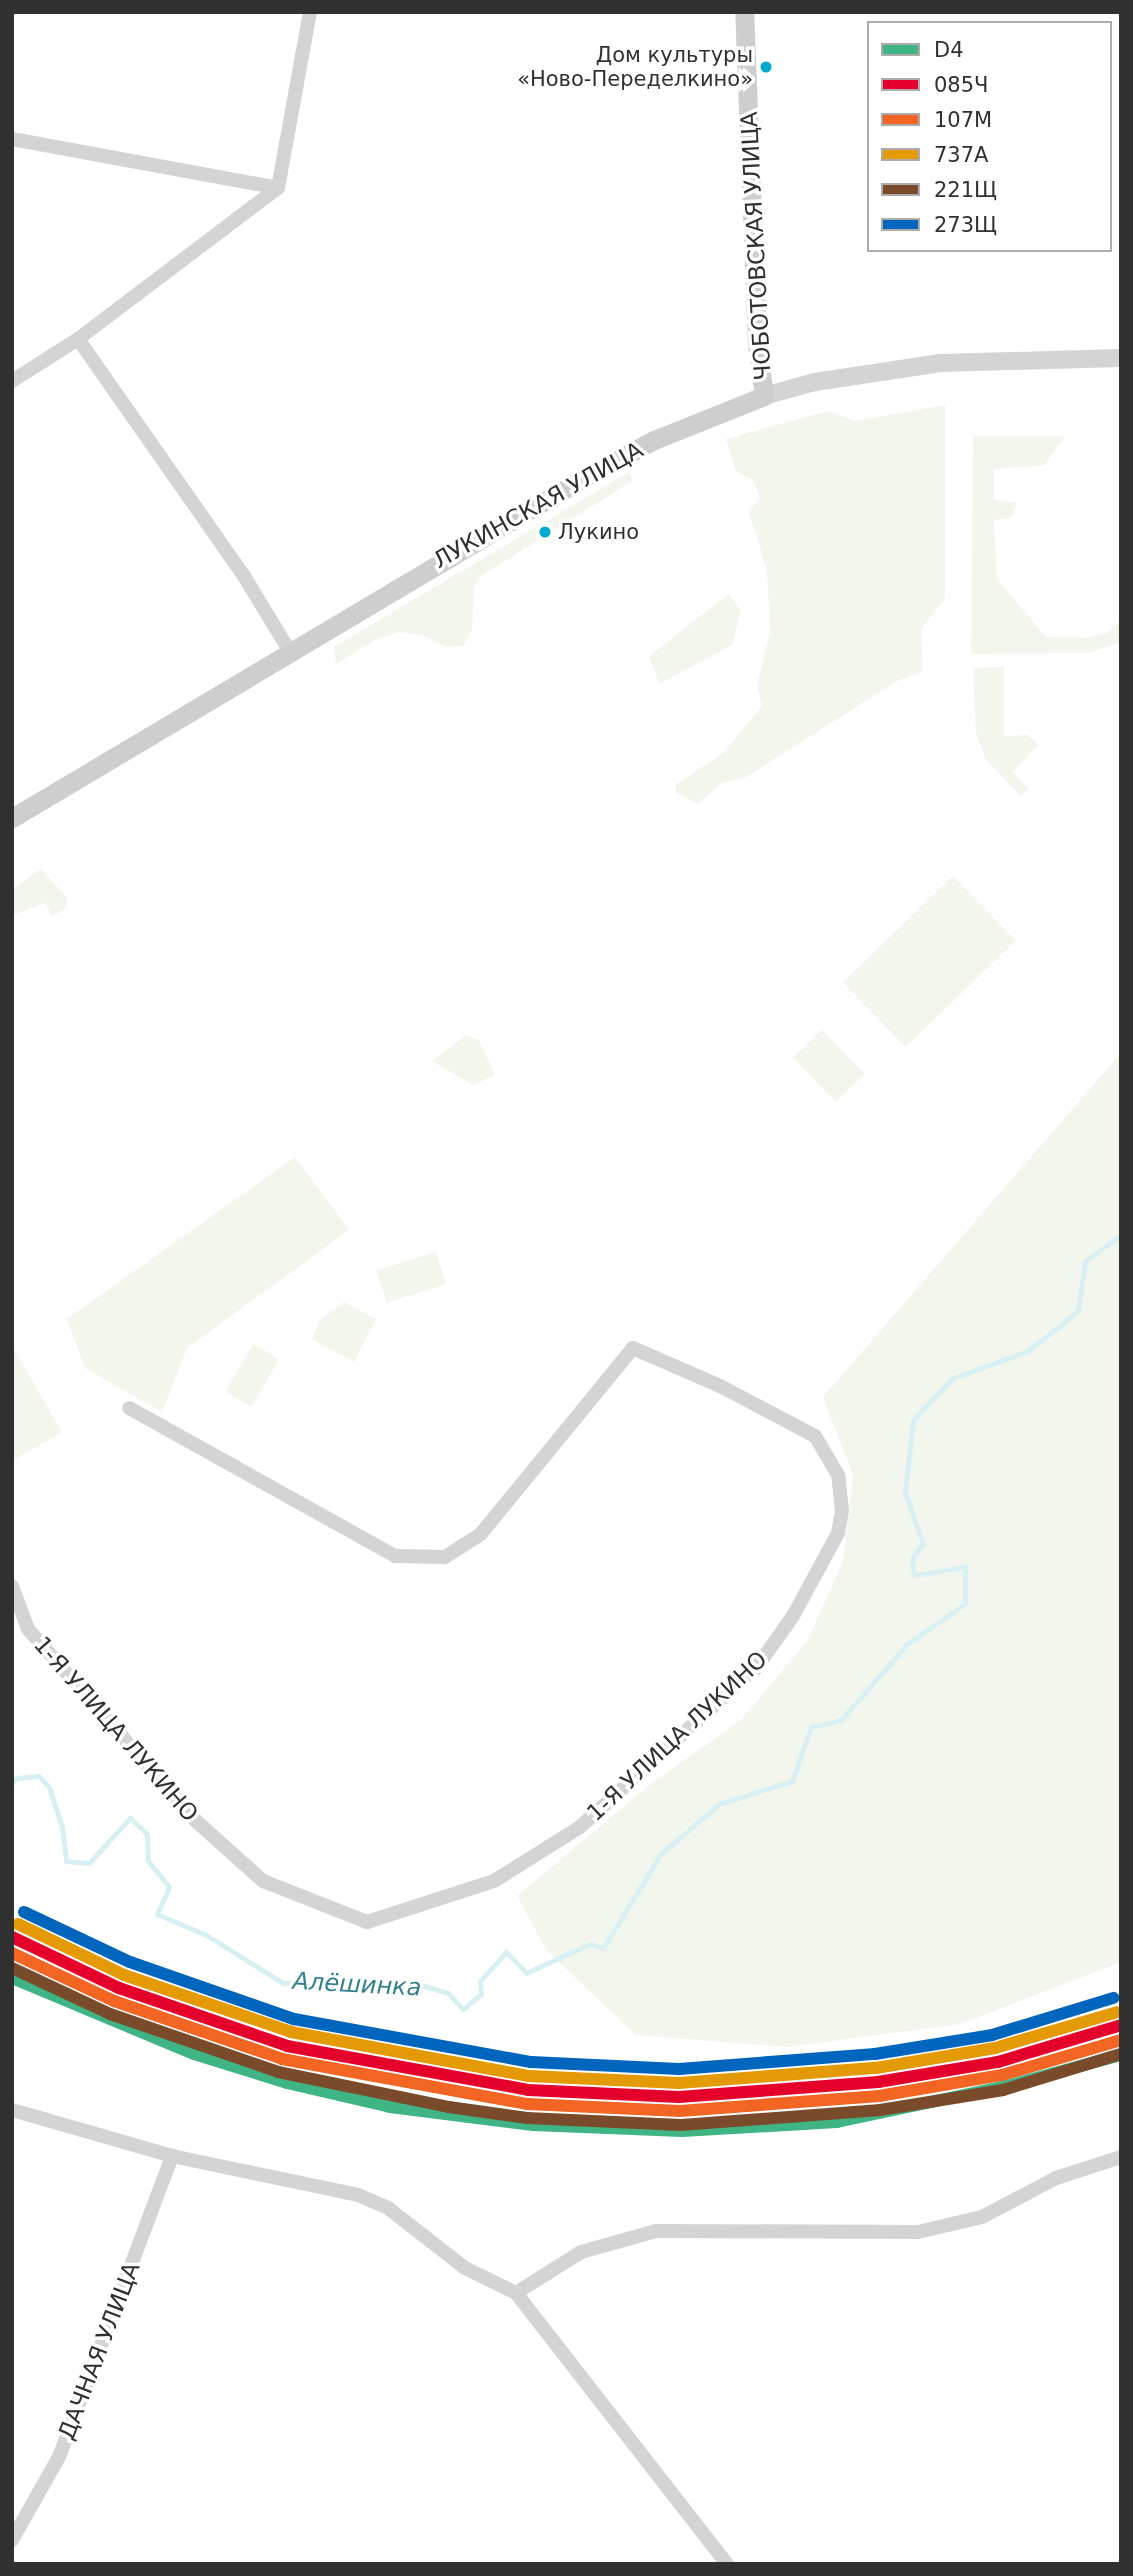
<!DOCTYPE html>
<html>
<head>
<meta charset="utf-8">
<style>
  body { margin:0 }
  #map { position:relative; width:1133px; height:2576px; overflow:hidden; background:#fff; font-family:"DejaVu Sans",sans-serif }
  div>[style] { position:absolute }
  .green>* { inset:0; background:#f3f6ec; transform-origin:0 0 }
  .stream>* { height:5px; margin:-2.5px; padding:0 2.5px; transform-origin:2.5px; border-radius:2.5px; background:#d8f0f4 }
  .minor>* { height:14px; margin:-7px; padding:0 7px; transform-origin:7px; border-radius:7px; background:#d4d4d4 }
  .tertiary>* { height:18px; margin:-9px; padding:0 9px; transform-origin:9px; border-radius:9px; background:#d4d4d4 }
  .secondary>* { height:19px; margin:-9.5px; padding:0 9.5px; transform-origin:9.5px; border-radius:9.5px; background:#cecece }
  .rail-1>* { height:12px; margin:-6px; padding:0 6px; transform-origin:6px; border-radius:6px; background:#3fb485 }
  .rail-2>* { height:12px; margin:-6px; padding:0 6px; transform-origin:6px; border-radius:6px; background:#e4002b }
  .rail-3>* { height:12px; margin:-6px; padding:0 6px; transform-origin:6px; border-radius:6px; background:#f26522 }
  .rail-4>* { height:12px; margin:-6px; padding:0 6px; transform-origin:6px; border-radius:6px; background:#e39a05 }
  .rail-5>* { height:12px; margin:-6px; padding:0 6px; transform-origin:6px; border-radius:6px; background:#7a4b2a }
  .rail-6>* { height:12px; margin:-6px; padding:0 6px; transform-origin:6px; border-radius:6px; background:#0065bd }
  .dots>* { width:19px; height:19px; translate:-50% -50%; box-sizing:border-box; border:4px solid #fff; border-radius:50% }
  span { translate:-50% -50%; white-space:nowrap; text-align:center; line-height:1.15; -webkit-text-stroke:7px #fff; paint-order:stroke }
  .bus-label { font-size:21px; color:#303030 }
  .right { translate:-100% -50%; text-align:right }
  .left { translate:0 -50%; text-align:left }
  .street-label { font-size:23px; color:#303030 }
  .water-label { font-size:24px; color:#31808d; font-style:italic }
  .frame { position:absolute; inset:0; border:14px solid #303030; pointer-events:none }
  .legend { position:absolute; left:867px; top:21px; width:245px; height:231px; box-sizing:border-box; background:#fff; border:2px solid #acacac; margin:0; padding:9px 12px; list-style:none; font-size:21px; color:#303030 }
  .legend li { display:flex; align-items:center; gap:14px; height:35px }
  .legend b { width:35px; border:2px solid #acacac }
</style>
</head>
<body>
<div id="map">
  <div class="green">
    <div style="clip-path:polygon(945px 405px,945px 599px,921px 629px,923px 671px,897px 681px,746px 777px,722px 783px,697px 804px,676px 792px,675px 785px,722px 754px,762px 706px,757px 685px,770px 632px,767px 570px,749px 513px,760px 498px,753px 480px,736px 471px,726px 439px,828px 411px,855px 421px)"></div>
    <div style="clip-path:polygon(973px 436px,1065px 436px,1044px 465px,994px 469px,994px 500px,1017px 503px,1011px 518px,994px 520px,997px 579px,1046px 637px,1086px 638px,1107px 633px,1121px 620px,1121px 642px,1089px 653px,971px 654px)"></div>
    <div style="clip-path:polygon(629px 472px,632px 481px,481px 576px,474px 587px,472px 630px,463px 646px,447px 647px,422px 635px,399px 632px,377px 639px,336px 664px,334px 647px)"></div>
    <div style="clip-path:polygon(729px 594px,741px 611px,732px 645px,659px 684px,649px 656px)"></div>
    <div style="clip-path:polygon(1004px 667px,1004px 736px,1028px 735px,1038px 745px,1013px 772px,1029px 789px,1021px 796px,986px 760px,976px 733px,973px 668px)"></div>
    <div style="clip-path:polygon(41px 869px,68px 899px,65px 909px,52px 916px,45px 903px,12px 915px,12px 889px)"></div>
    <div style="left:953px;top:876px;width:90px;height:153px;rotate:46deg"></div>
    <div style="left:822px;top:1030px;width:61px;height:40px;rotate:46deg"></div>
    <div style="clip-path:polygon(466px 1035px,479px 1040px,495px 1075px,473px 1085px,432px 1061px)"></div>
    <div style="clip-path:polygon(1121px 1053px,1121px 1962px,960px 2024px,787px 2047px,636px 2035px,547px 1951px,517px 1896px,653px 1782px,740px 1721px,808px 1640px,843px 1561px,853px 1475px,823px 1397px)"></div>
    <div style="clip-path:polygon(295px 1157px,349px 1230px,187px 1348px,162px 1412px,85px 1368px,67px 1319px)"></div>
    <div style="left:436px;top:1252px;width:34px;height:62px;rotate:73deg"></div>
    <div style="clip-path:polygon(344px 1302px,376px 1319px,354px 1362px,312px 1339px,320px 1320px)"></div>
    <div style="left:253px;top:1344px;width:30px;height:55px;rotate:30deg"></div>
    <div style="clip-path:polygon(12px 1346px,62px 1432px,12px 1461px)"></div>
  </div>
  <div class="stream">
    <div style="left:12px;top:1783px;width:7px;rotate:-45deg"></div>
    <div style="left:17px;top:1778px;width:22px;rotate:-5deg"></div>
    <div style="left:39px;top:1776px;width:15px;rotate:48deg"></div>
    <div style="left:49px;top:1787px;width:42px;rotate:72deg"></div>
    <div style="left:62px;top:1827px;width:34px;rotate:83deg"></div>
    <div style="left:66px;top:1861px;width:23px;rotate:5deg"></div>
    <div style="left:89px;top:1863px;width:61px;rotate:-47.7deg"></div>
    <div style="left:130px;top:1818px;width:23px;rotate:43deg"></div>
    <div style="left:147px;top:1834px;width:27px;rotate:88deg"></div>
    <div style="left:148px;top:1861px;width:33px;rotate:51deg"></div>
    <div style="left:169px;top:1887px;width:30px;rotate:114deg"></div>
    <div style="left:157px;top:1914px;width:53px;rotate:23.2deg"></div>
    <div style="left:206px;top:1935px;width:91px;rotate:31.9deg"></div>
    <div style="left:283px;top:1983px;width:134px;rotate:0.4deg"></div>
    <div style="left:417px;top:1984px;width:32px;rotate:16deg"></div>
    <div style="left:448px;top:1993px;width:22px;rotate:47deg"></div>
    <div style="left:463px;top:2009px;width:23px;rotate:-40deg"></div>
    <div style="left:481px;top:1994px;width:13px;rotate:-94deg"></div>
    <div style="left:480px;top:1981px;width:39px;rotate:-48deg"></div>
    <div style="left:506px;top:1952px;width:29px;rotate:46deg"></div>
    <div style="left:526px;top:1973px;width:70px;rotate:-24.4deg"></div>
    <div style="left:590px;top:1944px;width:14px;rotate:17deg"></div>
    <div style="left:603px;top:1948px;width:110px;rotate:-58.3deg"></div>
    <div style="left:661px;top:1854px;width:77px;rotate:-40.8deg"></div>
    <div style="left:719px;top:1804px;width:77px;rotate:-17.5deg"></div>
    <div style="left:792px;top:1781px;width:57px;rotate:-70.6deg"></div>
    <div style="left:811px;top:1727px;width:31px;rotate:-13deg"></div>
    <div style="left:841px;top:1720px;width:102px;rotate:-49deg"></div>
    <div style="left:908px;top:1643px;width:69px;rotate:-34.4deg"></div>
    <div style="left:965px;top:1604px;width:37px;rotate:-90deg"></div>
    <div style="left:965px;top:1567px;width:52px;rotate:171.1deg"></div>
    <div style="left:914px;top:1575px;width:17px;rotate:-97deg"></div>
    <div style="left:912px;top:1558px;width:18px;rotate:-52deg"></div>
    <div style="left:923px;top:1544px;width:55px;rotate:-109.1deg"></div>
    <div style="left:905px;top:1492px;width:72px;rotate:-83.7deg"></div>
    <div style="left:913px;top:1420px;width:58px;rotate:-46.4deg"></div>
    <div style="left:953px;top:1378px;width:80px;rotate:-19.8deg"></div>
    <div style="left:1028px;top:1351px;width:64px;rotate:-38.7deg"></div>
    <div style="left:1078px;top:1311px;width:50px;rotate:-82deg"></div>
    <div style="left:1085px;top:1261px;width:44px;rotate:-35.8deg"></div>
  </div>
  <div class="minor">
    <div style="left:12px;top:139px;width:270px;rotate:10.4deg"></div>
    <div style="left:78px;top:339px;width:289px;rotate:55deg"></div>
    <div style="left:244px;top:576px;width:87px;rotate:58.7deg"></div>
    <div style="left:12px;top:381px;width:78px;rotate:-32.5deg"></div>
    <div style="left:78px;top:339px;width:251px;rotate:-37.1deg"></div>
    <div style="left:278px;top:188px;width:179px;rotate:-79.7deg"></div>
    <div style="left:12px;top:1586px;width:46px;rotate:69.6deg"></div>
    <div style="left:28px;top:1629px;width:254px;rotate:48.8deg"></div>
    <div style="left:195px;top:1820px;width:91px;rotate:41.9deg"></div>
    <div style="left:263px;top:1881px;width:112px;rotate:21.5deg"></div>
    <div style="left:367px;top:1922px;width:133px;rotate:-17.9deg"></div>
    <div style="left:494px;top:1881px;width:102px;rotate:-32.1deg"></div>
    <div style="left:580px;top:1827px;width:237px;rotate:-42.1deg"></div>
    <div style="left:756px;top:1668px;width:64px;rotate:-54.6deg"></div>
    <div style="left:793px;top:1616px;width:94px;rotate:-61.5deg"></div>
    <div style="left:838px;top:1533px;width:22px;rotate:-80deg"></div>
    <div style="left:842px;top:1511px;width:36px;rotate:-96deg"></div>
    <div style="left:838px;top:1475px;width:45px;rotate:-120.5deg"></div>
    <div style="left:815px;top:1436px;width:107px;rotate:-152.2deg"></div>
    <div style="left:720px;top:1386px;width:95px;rotate:-156.4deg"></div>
    <div style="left:633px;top:1348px;width:240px;rotate:129.3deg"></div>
    <div style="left:481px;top:1534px;width:43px;rotate:147.4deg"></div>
    <div style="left:445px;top:1557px;width:50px;rotate:-178.9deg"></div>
    <div style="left:395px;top:1556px;width:304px;rotate:-150.9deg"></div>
    <div style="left:12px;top:2110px;width:166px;rotate:16deg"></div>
    <div style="left:172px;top:2156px;width:190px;rotate:11.8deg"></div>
    <div style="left:358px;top:2195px;width:33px;rotate:23deg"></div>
    <div style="left:388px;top:2208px;width:98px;rotate:37.9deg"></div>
    <div style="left:465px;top:2268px;width:57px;rotate:26.1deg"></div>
    <div style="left:516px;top:2293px;width:343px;rotate:52.1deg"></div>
    <div style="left:516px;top:2293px;width:77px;rotate:-32.2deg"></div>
    <div style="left:581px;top:2252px;width:78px;rotate:-15.6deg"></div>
    <div style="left:656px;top:2231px;width:262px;rotate:0.2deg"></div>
    <div style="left:918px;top:2232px;width:66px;rotate:-13.2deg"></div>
    <div style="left:982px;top:2217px;width:84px;rotate:-27.8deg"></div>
    <div style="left:1056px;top:2178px;width:68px;rotate:-17.9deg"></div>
    <div style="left:12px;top:2540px;width:95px;rotate:-60.5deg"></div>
    <div style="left:59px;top:2457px;width:322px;rotate:-69.4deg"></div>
  </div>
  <div class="tertiary">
    <div style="left:764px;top:396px;width:53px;rotate:-15.4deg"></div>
    <div style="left:815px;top:382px;width:127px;rotate:-8.6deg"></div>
    <div style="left:941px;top:363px;width:180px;rotate:-1.6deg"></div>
  </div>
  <div class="secondary">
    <div style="left:12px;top:818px;width:667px;rotate:-30.76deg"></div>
    <div style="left:585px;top:477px;width:78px;rotate:-28.2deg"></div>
    <div style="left:654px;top:440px;width:118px;rotate:-21.8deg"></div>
    <div style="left:764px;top:396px;width:51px;rotate:-97.8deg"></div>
    <div style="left:757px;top:345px;width:333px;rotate:-92.2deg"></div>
  </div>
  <div class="rail-1">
    <div style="left:12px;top:1978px;width:197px;rotate:22.7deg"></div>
    <div style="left:194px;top:2054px;width:97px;rotate:17.3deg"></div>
    <div style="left:287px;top:2083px;width:106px;rotate:13.1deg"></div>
    <div style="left:390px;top:2107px;width:144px;rotate:7.2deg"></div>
    <div style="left:533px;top:2125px;width:149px;rotate:2.3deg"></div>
    <div style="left:682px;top:2131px;width:155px;rotate:-3.3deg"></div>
    <div style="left:837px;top:2122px;width:174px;rotate:-12deg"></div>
    <div style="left:1007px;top:2086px;width:118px;rotate:-15.2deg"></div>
  </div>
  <div class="rail-2">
    <div style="left:12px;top:1937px;width:119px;rotate:25.5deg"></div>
    <div style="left:119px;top:1988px;width:178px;rotate:19deg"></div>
    <div style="left:287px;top:2046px;width:245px;rotate:10.3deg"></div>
    <div style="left:528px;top:2090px;width:151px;rotate:2.7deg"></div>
    <div style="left:679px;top:2097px;width:200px;rotate:-4.3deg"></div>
    <div style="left:878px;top:2082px;width:122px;rotate:-9.5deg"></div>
    <div style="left:998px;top:2062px;width:128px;rotate:-16.7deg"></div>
  </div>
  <div class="rail-3">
    <div style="left:12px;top:1953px;width:113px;rotate:25.2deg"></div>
    <div style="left:114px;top:2001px;width:178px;rotate:19deg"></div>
    <div style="left:282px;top:2059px;width:249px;rotate:10.4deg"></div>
    <div style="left:527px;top:2104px;width:153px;rotate:2.6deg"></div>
    <div style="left:680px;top:2111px;width:200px;rotate:-4.3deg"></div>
    <div style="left:879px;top:2096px;width:125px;rotate:-9.7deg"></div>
    <div style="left:1002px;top:2075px;width:124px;rotate:-16.4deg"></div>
  </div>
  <div class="rail-4">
    <div style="left:18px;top:1924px;width:118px;rotate:25.7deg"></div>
    <div style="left:124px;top:1975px;width:176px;rotate:18.8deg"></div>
    <div style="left:291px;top:2032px;width:242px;rotate:10.5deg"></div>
    <div style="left:529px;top:2076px;width:150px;rotate:2.7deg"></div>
    <div style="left:679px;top:2083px;width:198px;rotate:-4.4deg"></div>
    <div style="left:876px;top:2068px;width:121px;rotate:-9.5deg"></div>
    <div style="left:995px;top:2048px;width:127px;rotate:-16.4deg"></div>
  </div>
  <div class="rail-5">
    <div style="left:12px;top:1968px;width:108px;rotate:25.1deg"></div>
    <div style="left:110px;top:2014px;width:178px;rotate:19deg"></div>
    <div style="left:278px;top:2072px;width:175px;rotate:11.6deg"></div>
    <div style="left:449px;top:2107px;width:79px;rotate:8deg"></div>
    <div style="left:527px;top:2118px;width:154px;rotate:2.6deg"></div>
    <div style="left:681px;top:2125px;width:200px;rotate:-4.3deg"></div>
    <div style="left:880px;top:2110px;width:125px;rotate:-9.2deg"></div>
    <div style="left:1003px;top:2090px;width:123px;rotate:-17deg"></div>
  </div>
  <div class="rail-6">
    <div style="left:24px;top:1912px;width:117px;rotate:25.3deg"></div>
    <div style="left:130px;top:1962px;width:174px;rotate:19.2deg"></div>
    <div style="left:294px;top:2019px;width:241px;rotate:10.3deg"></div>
    <div style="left:531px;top:2062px;width:148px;rotate:2.7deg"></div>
    <div style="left:679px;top:2069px;width:197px;rotate:-4.4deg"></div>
    <div style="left:875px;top:2054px;width:119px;rotate:-9.2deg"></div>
    <div style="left:992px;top:2035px;width:127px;rotate:-17deg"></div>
  </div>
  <div class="dots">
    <div style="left:766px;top:67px;background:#00a9ce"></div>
    <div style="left:545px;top:532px;background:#00a9ce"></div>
  </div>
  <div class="bus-label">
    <span class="right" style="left:753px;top:67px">Дом культуры<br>«Ново-Переделкино»</span>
    <span class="left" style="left:558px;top:532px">Лукино</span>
  </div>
  <div class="street-label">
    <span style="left:756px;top:246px;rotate:-93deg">ЧОБОТОВСКАЯ УЛИЦА</span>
    <span style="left:538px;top:505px;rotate:-29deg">ЛУКИНСКАЯ УЛИЦА</span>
    <span style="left:116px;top:1729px;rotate:49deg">1-Я УЛИЦА ЛУКИНО</span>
    <span style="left:677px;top:1736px;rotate:-43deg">1-Я УЛИЦА ЛУКИНО</span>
    <span style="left:99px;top:2351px;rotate:-69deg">ДАЧНАЯ УЛИЦА</span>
  </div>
  <div class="water-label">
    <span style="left:357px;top:1985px;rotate:3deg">Алёшинка</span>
  </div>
  <div class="frame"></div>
  <ul class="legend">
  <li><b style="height:9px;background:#3fb485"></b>D4</li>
  <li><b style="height:9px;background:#e4002b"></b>085Ч</li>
  <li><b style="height:9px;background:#f26522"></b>107М</li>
  <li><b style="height:9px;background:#e39a05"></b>737А</li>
  <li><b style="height:9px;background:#7a4b2a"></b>221Щ</li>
  <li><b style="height:9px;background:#0065bd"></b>273Щ</li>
  </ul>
</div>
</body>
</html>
